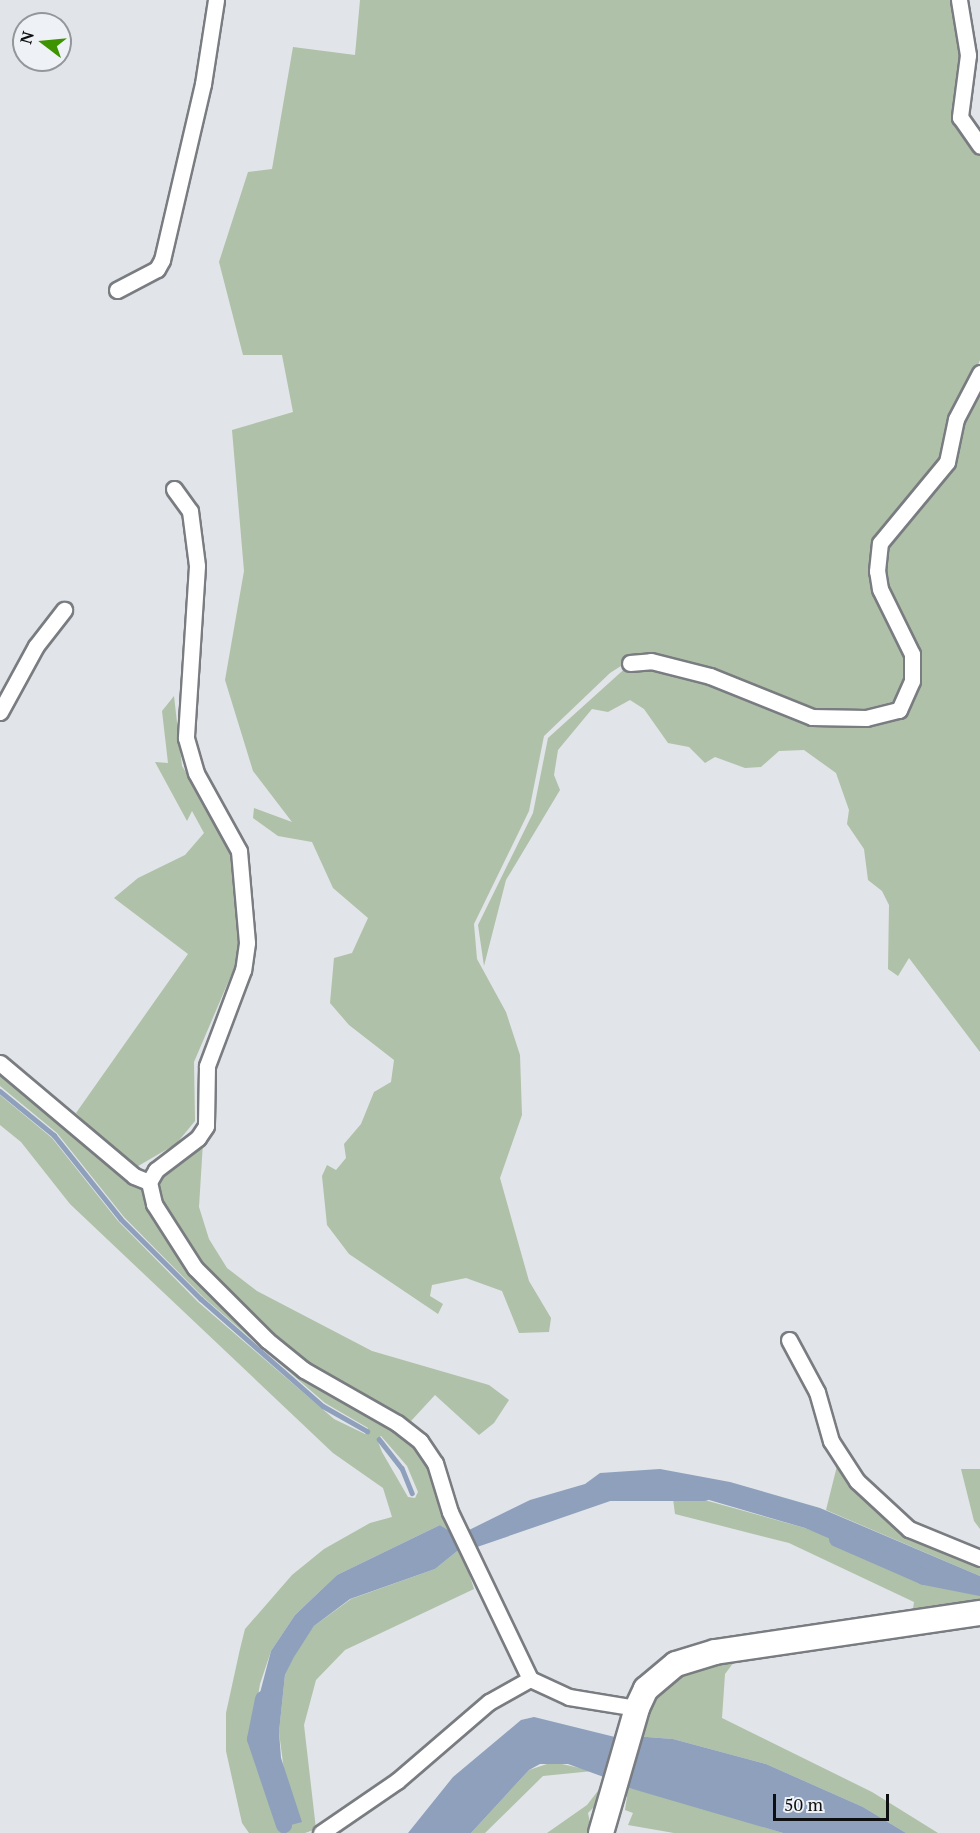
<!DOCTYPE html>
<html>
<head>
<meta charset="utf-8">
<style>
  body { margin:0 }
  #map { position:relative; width:980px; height:1833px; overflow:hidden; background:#e1e4e8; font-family:"PT Serif",serif }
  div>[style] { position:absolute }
  .green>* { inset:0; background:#afc1a8 }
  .water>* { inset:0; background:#8ea0bc }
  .stream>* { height:4.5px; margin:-2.25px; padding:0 2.25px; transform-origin:2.25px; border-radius:2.25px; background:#8ea0bc }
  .canal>* { height:16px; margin:-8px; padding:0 8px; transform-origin:8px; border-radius:8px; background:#8ea0bc }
  .roads { filter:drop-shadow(2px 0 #797c80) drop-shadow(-2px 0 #797c80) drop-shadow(0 2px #797c80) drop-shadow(0 -2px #797c80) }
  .minor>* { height:15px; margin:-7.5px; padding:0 7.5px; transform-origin:7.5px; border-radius:7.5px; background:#fff }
  .primary>* { height:24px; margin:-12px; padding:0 12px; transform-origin:12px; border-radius:12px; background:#fff }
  span { translate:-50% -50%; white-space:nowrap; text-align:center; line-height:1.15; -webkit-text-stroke:5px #eef1f6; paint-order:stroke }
  .north { position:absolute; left:12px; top:12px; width:60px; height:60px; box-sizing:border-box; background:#eef1f6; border:2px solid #94979a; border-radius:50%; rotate:286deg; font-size:16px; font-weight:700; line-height:24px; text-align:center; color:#0e0f10 }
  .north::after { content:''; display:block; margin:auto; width:21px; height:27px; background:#3e9300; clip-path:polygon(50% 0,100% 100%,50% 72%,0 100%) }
  .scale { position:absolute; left:773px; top:1794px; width:116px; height:27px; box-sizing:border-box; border:3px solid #0e0f10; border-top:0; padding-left:8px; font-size:18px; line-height:21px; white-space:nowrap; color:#0e0f10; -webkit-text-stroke:4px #eef1f6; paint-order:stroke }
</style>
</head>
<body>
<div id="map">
  <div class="green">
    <div style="clip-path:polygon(360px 0,952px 0,961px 59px,953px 116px,980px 155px,980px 360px,943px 459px,873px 555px,906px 653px,906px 675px,895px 701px,857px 711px,811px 711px,638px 655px,610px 673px,544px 736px,529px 811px,474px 924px,477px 959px,506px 1012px,520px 1055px,522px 1115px,500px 1178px,529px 1281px,551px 1318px,549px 1332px,519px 1333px,502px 1291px,466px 1278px,432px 1285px,430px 1296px,443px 1304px,438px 1314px,349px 1254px,327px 1225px,322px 1176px,327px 1165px,336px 1170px,346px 1158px,344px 1144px,361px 1124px,374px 1092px,391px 1082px,394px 1060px,349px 1025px,330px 1003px,334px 958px,352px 953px,368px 918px,333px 888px,312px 842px,278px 836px,253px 818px,254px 808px,292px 822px,253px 771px,225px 680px,244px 571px,232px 430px,293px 412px,282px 355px,243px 355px,219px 262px,248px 172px,272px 169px,293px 47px,355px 55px)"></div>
    <div style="clip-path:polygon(980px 377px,980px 1052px,909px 958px,898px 976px,888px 969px,889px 905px,882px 891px,868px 880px,864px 849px,847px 824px,849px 810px,836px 773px,804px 750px,779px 751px,761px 767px,745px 768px,715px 757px,705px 763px,689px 747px,668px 743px,644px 709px,630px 700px,608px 712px,592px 709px,558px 750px,554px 775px,560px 790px,506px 880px,484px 966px,478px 925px,533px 813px,548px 738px,630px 664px,668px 667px,792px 714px,885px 717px,914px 681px,879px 557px,927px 491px)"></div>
    <div style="clip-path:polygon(174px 696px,182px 766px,229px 843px,241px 952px,194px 1062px,195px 1121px,176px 1144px,133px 1169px,76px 1113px,188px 954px,114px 898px,138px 878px,185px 855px,204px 833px,192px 811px,187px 821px,155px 762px,168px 763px,162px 711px)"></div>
    <div style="clip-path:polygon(evenodd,0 1069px,141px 1190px,265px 1343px,382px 1419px,425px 1454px,453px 1533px,440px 1525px,337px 1575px,295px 1615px,271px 1651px,260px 1684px,256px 1708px,262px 1763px,276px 1807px,286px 1813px,291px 1825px,279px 1732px,285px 1675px,294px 1656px,314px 1626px,351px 1599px,435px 1569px,461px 1548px,474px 1589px,345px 1650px,316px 1680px,304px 1725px,316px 1829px,305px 1833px,249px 1833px,242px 1823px,226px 1751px,226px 1713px,240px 1649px,245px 1629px,292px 1575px,324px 1549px,370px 1523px,392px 1517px,383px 1488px,333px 1453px,70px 1204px,21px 1142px,0 1125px,0 1095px,52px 1138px,118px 1221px,198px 1302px,334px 1419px,365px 1434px,368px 1428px,325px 1403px,203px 1297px,124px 1217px,57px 1133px,0 1086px,0 1069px,381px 1436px,407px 1466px,418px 1492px,415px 1498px,408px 1497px,382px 1452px,377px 1439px,381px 1436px)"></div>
    <div style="clip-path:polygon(203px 1142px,199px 1207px,209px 1239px,227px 1268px,257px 1291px,372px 1351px,489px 1385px,509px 1400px,494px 1423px,479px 1435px,435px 1395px,411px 1421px,322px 1374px,244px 1309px,194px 1259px,159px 1204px,156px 1178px)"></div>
    <div style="clip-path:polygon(837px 1466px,869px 1504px,895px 1524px,980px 1562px,980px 1576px,826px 1510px)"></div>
    <div style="clip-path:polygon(961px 1469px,980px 1469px,980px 1529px,974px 1521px)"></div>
    <div style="clip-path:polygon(672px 1491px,805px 1528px,863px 1550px,884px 1562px,980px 1594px,980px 1607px,912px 1616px,914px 1602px,789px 1543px,675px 1514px)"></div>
    <div style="clip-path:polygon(740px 1654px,725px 1674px,722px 1718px,872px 1792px,938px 1833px,906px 1833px,863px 1807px,766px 1764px,673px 1739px,634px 1736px,667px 1673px)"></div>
    <div style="clip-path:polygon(553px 1762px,593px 1771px,543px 1776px,485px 1833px,471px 1833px,529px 1770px)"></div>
    <div style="clip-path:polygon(608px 1778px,607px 1794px,588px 1813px,592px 1833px,547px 1833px,587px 1805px)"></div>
    <div style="clip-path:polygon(619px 1785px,700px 1807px,783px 1833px,674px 1833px,628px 1825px,633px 1813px,625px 1810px,627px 1797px)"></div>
  </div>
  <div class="water">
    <div style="clip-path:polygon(660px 1469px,730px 1482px,820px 1508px,980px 1576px,980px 1594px,884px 1562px,805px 1528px,692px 1495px,636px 1486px,586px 1496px,471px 1543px,467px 1531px,530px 1500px,585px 1484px,600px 1473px)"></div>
    <div style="clip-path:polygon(440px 1525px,453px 1533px,461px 1548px,435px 1569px,350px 1599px,314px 1626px,294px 1657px,285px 1675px,279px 1732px,281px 1758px,302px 1822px,291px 1825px,286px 1813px,280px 1814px,276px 1807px,260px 1747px,256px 1708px,271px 1651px,295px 1615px,337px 1575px)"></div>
    <div style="clip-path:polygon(534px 1717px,623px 1739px,612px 1780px,568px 1764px,540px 1764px,529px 1770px,471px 1833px,408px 1833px,453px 1777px,521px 1720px)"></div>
    <div style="clip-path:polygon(634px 1736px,673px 1739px,766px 1764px,863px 1807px,906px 1833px,783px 1833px,619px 1785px)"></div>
  </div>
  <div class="stream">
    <div style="left:0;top:1091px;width:70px;rotate:39.2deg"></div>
    <div style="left:54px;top:1135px;width:107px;rotate:51.4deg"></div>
    <div style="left:121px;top:1219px;width:113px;rotate:45deg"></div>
    <div style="left:201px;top:1299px;width:162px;rotate:41.3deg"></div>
    <div style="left:323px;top:1406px;width:51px;rotate:29.6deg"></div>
    <div style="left:379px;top:1439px;width:37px;rotate:52deg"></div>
    <div style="left:402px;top:1468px;width:27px;rotate:68deg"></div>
  </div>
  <div class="canal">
    <div style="left:837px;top:1539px;width:95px;rotate:23.6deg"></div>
    <div style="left:924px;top:1577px;width:57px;rotate:11.1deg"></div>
    <div style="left:473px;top:1540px;width:144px;rotate:-19.1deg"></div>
    <div style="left:609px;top:1493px;width:95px"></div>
    <div style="left:263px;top:1699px;width:41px;rotate:101.3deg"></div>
    <div style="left:255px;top:1739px;width:91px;rotate:71.4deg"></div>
  </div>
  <div class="roads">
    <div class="minor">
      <div style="left:959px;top:0;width:56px;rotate:80.7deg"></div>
      <div style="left:968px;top:55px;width:63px;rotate:97.4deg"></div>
      <div style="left:960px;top:117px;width:35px;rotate:55deg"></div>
      <div style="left:117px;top:290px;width:45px;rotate:-27.7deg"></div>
      <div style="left:157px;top:269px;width:10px;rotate:-61deg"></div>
      <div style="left:162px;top:260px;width:181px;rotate:-76.9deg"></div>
      <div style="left:203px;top:84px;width:85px;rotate:-81.2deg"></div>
      <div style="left:174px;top:489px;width:27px;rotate:54deg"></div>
      <div style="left:190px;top:511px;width:55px;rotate:82.7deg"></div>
      <div style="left:197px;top:566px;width:172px;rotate:93.7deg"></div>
      <div style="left:186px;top:738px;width:36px;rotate:74deg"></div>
      <div style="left:196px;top:773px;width:89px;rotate:61.1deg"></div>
      <div style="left:239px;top:851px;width:92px;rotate:85deg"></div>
      <div style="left:247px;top:943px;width:27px;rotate:98deg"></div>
      <div style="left:243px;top:970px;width:103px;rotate:110.6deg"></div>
      <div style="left:207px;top:1066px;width:60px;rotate:91deg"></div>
      <div style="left:206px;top:1126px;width:14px;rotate:124deg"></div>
      <div style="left:198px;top:1138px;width:53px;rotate:142.7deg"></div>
      <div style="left:156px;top:1170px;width:14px;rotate:120deg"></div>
      <div style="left:149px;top:1182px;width:23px;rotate:77deg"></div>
      <div style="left:154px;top:1204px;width:76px;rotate:57.4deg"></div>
      <div style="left:195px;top:1268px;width:102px;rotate:45deg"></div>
      <div style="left:267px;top:1340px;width:48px;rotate:39deg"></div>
      <div style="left:304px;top:1370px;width:107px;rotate:29.7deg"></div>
      <div style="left:397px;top:1423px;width:29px;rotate:38deg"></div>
      <div style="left:420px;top:1441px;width:27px;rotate:56deg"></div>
      <div style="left:435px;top:1463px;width:51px;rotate:73deg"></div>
      <div style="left:450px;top:1512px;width:185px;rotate:64.4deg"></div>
      <div style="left:530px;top:1679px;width:43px;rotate:24.8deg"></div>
      <div style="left:569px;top:1697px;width:69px;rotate:9.2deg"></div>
      <div style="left:630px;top:663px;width:21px;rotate:-5deg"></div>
      <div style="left:651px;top:661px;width:61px;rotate:14.3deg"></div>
      <div style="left:710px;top:676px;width:110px;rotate:21.9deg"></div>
      <div style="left:812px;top:717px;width:54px;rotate:1.1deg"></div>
      <div style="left:866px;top:718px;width:34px;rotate:-14deg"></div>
      <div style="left:899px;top:710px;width:32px;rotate:-66deg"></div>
      <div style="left:912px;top:681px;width:27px;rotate:-90deg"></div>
      <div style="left:912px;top:654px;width:72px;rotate:-116.2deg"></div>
      <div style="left:880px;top:589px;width:18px;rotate:-99deg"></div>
      <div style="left:877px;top:571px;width:28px;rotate:-84deg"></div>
      <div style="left:880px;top:543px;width:105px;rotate:-50.4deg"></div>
      <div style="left:947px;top:462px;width:44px;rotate:-78.2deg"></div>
      <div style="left:956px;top:419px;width:52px;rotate:-62.4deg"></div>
      <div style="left:0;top:712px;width:75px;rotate:-61.4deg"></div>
      <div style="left:36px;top:646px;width:46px;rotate:-52.1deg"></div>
      <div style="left:0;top:1063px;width:175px;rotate:40.1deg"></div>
      <div style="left:134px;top:1176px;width:16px;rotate:22deg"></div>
      <div style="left:789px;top:1340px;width:59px;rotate:61.7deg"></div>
      <div style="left:817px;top:1392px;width:51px;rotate:74.1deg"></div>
      <div style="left:831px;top:1441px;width:48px;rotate:57deg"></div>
      <div style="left:857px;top:1481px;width:71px;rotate:42.7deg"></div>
      <div style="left:909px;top:1529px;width:77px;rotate:22.2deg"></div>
      <div style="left:321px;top:1833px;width:92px;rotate:-34.4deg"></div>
      <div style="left:397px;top:1781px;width:121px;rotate:-40.7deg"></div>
      <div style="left:489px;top:1702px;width:47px;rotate:-29.3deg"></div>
    </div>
    <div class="primary">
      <div style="left:601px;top:1833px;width:130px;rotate:-73.9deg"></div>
      <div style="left:637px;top:1708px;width:21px;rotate:-65deg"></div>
      <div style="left:646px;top:1689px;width:39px;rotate:-40deg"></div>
      <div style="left:676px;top:1664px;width:41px;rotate:-17.1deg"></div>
      <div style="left:715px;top:1652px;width:268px;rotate:-8.4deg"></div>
    </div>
  </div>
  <div class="north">N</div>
  <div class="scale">50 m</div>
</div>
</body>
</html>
